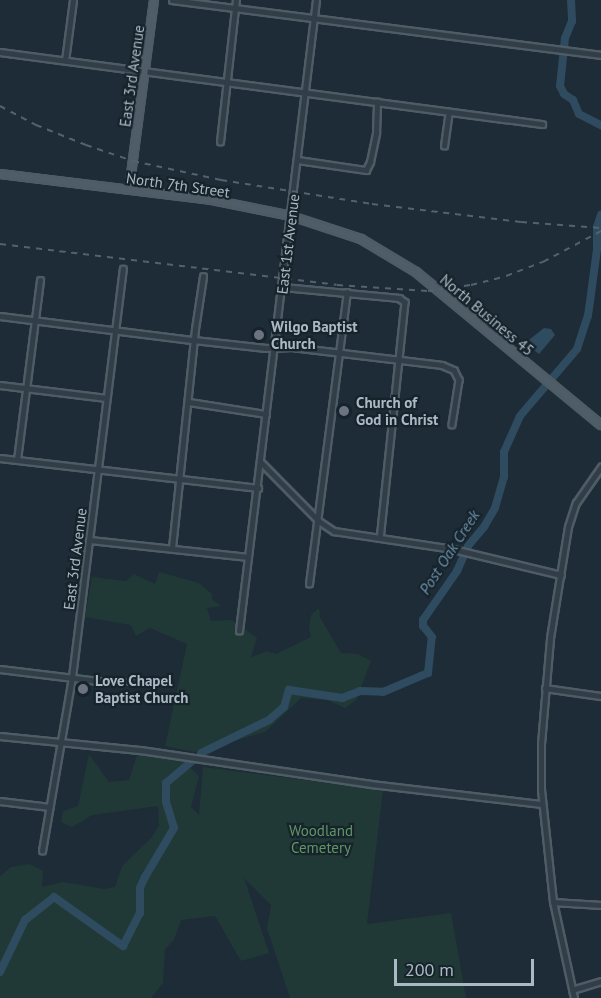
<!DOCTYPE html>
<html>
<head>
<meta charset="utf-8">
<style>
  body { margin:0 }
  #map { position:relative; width:601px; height:998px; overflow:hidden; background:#1d2c36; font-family:"PT Sans",sans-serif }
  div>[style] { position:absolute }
  .green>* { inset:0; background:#203937 }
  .water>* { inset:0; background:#2f4b5f }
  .river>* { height:8px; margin:-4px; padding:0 4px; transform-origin:4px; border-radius:4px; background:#2f4b5f }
  .roads { filter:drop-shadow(2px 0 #4e5c65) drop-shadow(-2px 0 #4e5c65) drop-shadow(0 2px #4e5c65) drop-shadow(0 -2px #4e5c65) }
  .minor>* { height:4.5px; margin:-2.25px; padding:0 2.25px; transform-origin:2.25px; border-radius:2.25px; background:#313e47 }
  .major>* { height:6px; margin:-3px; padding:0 3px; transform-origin:3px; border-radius:3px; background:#4e5d67 }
  .rail>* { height:1.5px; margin-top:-0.75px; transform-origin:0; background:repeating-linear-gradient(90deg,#52636e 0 6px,transparent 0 12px) }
  .dots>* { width:16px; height:16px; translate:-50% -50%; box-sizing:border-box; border:3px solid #17232b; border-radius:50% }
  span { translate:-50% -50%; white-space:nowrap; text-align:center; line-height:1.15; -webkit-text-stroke:4.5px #17232b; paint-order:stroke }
  .street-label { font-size:15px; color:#aab9c4 }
  .poi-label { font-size:15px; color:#aab9c4; font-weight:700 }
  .left { translate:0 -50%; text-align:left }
  .park-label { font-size:15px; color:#619564 }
  .water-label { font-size:16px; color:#6990aa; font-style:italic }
  .scale { position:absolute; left:394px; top:959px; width:140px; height:27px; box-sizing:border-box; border:3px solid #aab9c4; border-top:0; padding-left:8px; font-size:18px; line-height:21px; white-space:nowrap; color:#aab9c4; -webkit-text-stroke:4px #17232b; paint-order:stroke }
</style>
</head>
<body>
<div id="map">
  <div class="green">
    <div style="clip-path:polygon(159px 572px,199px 583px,212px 594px,212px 599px,221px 606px,207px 608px,211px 621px,232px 620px,257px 638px,251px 657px,267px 651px,276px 654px,311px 637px,309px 627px,311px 615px,319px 608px,320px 617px,341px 653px,358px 654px,371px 661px,356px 700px,345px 708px,327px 700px,301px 698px,265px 732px,194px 752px,165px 746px,187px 644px,150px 628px,136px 636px,131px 625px,85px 617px,92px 577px,126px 581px,134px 574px,155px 584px)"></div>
    <div style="clip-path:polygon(138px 752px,181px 759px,199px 776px,191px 807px,199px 815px,203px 767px,383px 790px,367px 924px,451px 913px,466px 998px,290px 998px,267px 928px,271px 905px,244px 878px,269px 953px,241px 961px,215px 916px,181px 920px,174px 940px,165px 949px,163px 983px,151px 998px,0 998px,0 876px,11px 867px,30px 864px,43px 871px,42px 887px,63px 882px,104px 889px,115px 887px,122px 866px,152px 837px,159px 825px,158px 806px,92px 815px,72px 827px,61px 822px,63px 811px,78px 806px,89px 754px,109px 782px,129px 780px)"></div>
  </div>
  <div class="water">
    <div style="clip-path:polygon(544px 328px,551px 329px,555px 335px,539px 354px,525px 343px)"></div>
  </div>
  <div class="river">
    <div style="left:571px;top:0;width:21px;rotate:87deg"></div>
    <div style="left:572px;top:21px;width:18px;rotate:112deg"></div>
    <div style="left:565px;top:38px;width:48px;rotate:95.9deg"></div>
    <div style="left:560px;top:86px;width:9px;rotate:63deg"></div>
    <div style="left:564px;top:94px;width:11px;rotate:34deg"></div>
    <div style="left:573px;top:100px;width:15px;rotate:67deg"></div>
    <div style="left:579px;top:114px;width:25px;rotate:27deg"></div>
    <div style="left:201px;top:753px;width:76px;rotate:-25.9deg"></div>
    <div style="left:269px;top:720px;width:20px;rotate:-41deg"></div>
    <div style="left:284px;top:707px;width:18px;rotate:-74deg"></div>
    <div style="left:289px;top:690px;width:54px;rotate:8.6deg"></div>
    <div style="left:342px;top:698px;width:19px;rotate:-21deg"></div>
    <div style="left:360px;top:691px;width:23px;rotate:2deg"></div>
    <div style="left:383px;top:692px;width:49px;rotate:-22.9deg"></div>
    <div style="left:428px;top:673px;width:36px;rotate:-84deg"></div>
    <div style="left:432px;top:637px;width:14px;rotate:-129deg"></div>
    <div style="left:423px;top:626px;width:6px;rotate:-90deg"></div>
    <div style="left:423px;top:620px;width:60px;rotate:-55.2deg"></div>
    <div style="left:457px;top:571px;width:27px;rotate:-66deg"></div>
    <div style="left:468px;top:546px;width:25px;rotate:-50deg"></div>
    <div style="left:484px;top:527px;width:22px;rotate:-60deg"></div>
    <div style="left:495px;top:508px;width:32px;rotate:-74deg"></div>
    <div style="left:504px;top:477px;width:25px;rotate:-90deg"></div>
    <div style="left:504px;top:452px;width:39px;rotate:-66deg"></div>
    <div style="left:520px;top:416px;width:88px;rotate:-49.6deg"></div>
    <div style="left:577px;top:349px;width:35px;rotate:-72deg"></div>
    <div style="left:588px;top:316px;width:68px;rotate:-82.3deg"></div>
    <div style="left:597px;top:249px;width:22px;rotate:-90deg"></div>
    <div style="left:597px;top:227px;width:13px;rotate:-72deg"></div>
    <div style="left:0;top:972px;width:58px;rotate:-64.3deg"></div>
    <div style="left:25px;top:920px;width:37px;rotate:-38deg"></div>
    <div style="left:54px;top:897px;width:85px;rotate:35.4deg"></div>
    <div style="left:123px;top:946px;width:37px;rotate:-63deg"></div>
    <div style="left:140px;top:913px;width:25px;rotate:-90deg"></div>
    <div style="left:140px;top:888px;width:12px;rotate:-66deg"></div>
    <div style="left:145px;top:877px;width:57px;rotate:-59.4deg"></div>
    <div style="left:174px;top:828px;width:27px;rotate:-107deg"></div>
    <div style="left:166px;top:802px;width:19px;rotate:-90deg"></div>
    <div style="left:166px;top:783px;width:35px;rotate:-40deg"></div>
  </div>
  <div class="roads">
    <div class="minor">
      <div style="left:172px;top:0;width:433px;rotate:7.3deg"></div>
      <div style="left:0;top:52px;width:547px;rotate:7.57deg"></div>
      <div style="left:65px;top:61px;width:62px;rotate:-82.5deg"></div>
      <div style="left:220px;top:142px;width:143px;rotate:-83.6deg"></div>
      <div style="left:444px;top:146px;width:34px;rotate:-82deg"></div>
      <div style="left:298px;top:160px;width:69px;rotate:8.4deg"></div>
      <div style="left:366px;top:170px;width:9px;rotate:-63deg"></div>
      <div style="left:370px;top:162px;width:30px;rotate:-78deg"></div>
      <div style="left:376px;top:133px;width:31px;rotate:-88deg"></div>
      <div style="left:283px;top:287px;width:117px;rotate:5.4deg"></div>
      <div style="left:399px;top:298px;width:7px;rotate:34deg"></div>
      <div style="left:405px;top:302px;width:237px;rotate:96deg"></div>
      <div style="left:0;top:316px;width:195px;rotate:7.1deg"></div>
      <div style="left:194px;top:340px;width:72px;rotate:6.3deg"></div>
      <div style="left:266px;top:348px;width:26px;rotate:-2deg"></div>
      <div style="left:292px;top:347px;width:151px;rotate:6.8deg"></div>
      <div style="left:442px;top:365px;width:13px;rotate:23deg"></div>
      <div style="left:454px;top:370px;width:11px;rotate:63deg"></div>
      <div style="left:459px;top:380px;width:45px;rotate:99deg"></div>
      <div style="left:0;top:385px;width:107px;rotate:7deg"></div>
      <div style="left:189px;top:402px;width:78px;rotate:8.9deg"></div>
      <div style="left:0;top:458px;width:260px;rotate:6.6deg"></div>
      <div style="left:17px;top:460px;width:181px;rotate:-82.7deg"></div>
      <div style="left:262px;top:463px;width:81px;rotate:45.5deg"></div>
      <div style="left:319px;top:521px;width:18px;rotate:34deg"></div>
      <div style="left:334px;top:531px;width:120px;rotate:8.6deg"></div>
      <div style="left:453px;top:549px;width:111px;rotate:13.5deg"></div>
      <div style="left:90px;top:540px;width:159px;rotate:6.1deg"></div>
      <div style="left:172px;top:548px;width:220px;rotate:-84deg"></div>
      <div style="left:195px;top:329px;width:53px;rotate:-81.3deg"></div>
      <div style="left:309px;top:584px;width:294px;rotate:-82.6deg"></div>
      <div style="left:239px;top:631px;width:636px;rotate:-83.04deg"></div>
      <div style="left:0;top:669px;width:107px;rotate:7deg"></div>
      <div style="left:106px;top:682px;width:35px"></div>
      <div style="left:545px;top:688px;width:57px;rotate:8.1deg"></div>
      <div style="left:0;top:736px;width:142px;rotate:5.7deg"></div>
      <div style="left:141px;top:750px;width:232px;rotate:8.4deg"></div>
      <div style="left:371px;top:784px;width:172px;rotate:6.7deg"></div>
      <div style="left:0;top:801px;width:50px;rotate:6.8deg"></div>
      <div style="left:42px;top:851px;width:177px;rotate:-80.2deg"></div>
      <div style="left:72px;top:677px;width:411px;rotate:-82.9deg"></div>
      <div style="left:553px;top:902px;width:48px;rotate:3.6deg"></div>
      <div style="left:572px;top:990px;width:30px;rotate:-17deg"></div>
      <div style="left:574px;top:998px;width:98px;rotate:-102.3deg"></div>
      <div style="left:553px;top:902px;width:113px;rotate:-96.1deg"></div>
      <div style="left:541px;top:790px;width:46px;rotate:-90deg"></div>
      <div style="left:541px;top:744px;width:106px;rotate:-85.1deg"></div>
      <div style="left:550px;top:638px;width:112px;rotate:-80.8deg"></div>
      <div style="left:568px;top:527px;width:25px;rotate:-72deg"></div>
      <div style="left:576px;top:503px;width:44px;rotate:-55.2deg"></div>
    </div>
    <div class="major">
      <div style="left:0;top:174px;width:214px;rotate:7deg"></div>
      <div style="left:212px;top:200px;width:81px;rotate:11.4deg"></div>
      <div style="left:291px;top:216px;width:74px;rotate:18.2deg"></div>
      <div style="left:361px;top:239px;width:64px;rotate:31deg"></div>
      <div style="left:416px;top:272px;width:240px;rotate:39.6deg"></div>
      <div style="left:129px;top:190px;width:192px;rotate:-82.5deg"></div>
    </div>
  </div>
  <div class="rail">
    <div style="left:0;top:106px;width:41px;rotate:27.8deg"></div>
    <div style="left:36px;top:125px;width:54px;rotate:21.8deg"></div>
    <div style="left:86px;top:145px;width:50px;rotate:18.8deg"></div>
    <div style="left:133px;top:161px;width:90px;rotate:12.2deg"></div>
    <div style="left:221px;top:180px;width:153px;rotate:9deg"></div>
    <div style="left:372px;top:204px;width:150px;rotate:6.9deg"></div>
    <div style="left:521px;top:222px;width:80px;rotate:4.3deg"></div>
    <div style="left:0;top:244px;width:339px;rotate:6.9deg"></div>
    <div style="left:337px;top:285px;width:91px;rotate:3.8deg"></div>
    <div style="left:428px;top:291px;width:43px;rotate:-7.9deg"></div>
    <div style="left:471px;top:285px;width:36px;rotate:-14deg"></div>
    <div style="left:506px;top:276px;width:40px;rotate:-21deg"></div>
    <div style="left:543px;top:262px;width:66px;rotate:-28.1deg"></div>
  </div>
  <div class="dots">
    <div style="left:259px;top:335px;background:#6b7280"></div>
    <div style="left:344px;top:411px;background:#6b7280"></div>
    <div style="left:83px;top:689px;background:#6b7280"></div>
  </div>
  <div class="street-label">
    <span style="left:132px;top:76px;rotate:-82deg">East 3rd Avenue</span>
    <span style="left:178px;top:185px;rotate:8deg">North 7th Street</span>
    <span style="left:288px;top:244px;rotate:-83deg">East 1st Avenue</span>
    <span style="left:487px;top:315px;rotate:40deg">North Business 45</span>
    <span style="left:75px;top:559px;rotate:-83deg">East 3rd Avenue</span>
  </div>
  <div class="poi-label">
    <span class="left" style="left:271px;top:335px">Wilgo Baptist<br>Church</span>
    <span class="left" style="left:356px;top:411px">Church of<br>God in Christ</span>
    <span class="left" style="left:95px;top:689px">Love Chapel<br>Baptist Church</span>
  </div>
  <div class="park-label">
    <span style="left:321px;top:839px">Woodland<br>Cemetery</span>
  </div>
  <div class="water-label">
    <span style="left:449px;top:552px;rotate:-57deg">Post Oak Creek</span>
  </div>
  <div class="scale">200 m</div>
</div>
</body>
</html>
